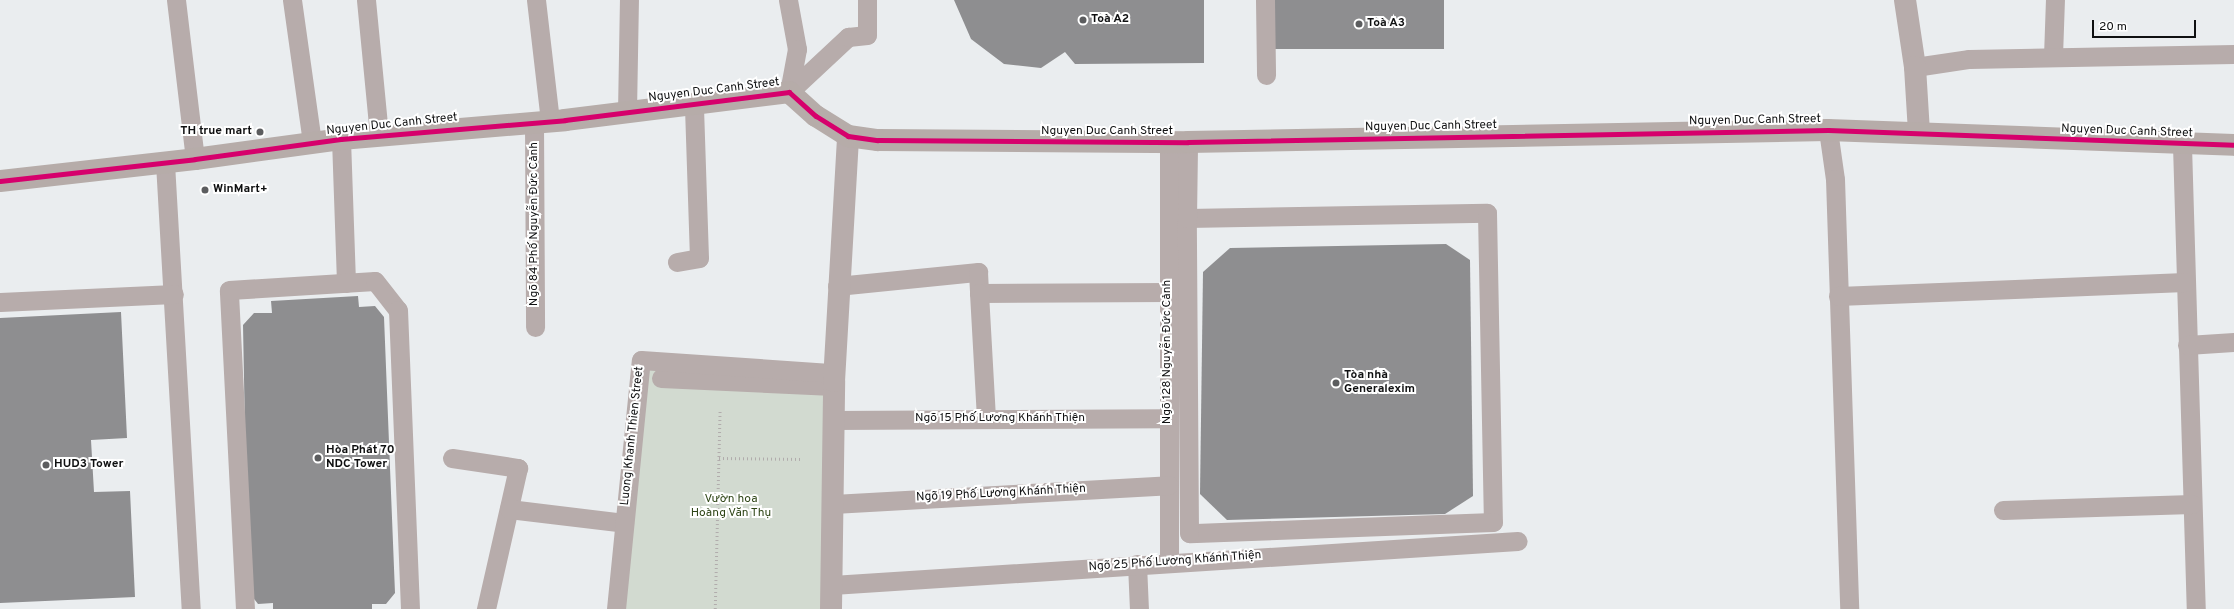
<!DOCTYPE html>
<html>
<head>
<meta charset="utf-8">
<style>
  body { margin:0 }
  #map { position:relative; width:2234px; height:609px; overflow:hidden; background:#eaedef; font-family:Overpass,sans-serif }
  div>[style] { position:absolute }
  .green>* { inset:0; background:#d2dad0 }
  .building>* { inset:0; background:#8e8e90; transform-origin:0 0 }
  .path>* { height:2.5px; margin-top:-1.25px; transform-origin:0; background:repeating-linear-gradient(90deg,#b1acac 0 1px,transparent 0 4px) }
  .lane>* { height:19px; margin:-9.5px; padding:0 9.5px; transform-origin:9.5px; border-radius:9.5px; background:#b7acab }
  .street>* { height:22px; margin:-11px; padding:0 11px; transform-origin:11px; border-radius:11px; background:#b7acab }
  .secondary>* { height:22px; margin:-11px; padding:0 11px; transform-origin:11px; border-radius:11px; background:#b6aca9 }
  .cycleway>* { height:5px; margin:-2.5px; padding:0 2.5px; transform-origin:2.5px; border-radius:2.5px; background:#d6006c }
  .dots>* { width:11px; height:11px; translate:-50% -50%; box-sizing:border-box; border:2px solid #fff; border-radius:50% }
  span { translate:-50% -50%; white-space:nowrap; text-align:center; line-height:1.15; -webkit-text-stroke:4px #fff; paint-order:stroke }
  .poi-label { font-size:12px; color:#0f1011; font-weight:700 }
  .left { translate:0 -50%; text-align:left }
  .right { translate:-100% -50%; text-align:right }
  .street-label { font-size:12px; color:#0f1011 }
  .park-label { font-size:12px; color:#2e4516 }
  .scale { position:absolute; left:2092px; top:20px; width:104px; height:18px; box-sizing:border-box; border:2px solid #0f1011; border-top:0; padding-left:5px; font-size:12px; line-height:14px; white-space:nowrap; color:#0f1011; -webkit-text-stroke:3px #fff; paint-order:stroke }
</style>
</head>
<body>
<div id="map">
  <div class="green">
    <div style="clip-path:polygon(646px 367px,829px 377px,826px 609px,622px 609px)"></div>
  </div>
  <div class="building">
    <div style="clip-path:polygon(954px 0,1204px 0,1204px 63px,1075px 64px,1065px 52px,1041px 68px,1004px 64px,971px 39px)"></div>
    <div style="left:1273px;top:0;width:171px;height:49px"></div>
    <div style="clip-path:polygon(1446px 244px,1470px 260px,1473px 496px,1445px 514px,1227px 520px,1200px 494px,1203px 272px,1230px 248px)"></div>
    <div style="clip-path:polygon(358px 296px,359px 307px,375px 306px,384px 317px,395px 593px,386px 604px,372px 604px,372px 609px,273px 609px,273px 603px,258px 604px,248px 591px,243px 325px,254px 313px,272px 313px,271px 301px)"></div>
    <div style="clip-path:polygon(121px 312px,127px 438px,91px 440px,94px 492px,130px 491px,135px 597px,0 603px,0 318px)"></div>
  </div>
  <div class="path">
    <div style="left:719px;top:458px;width:84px;rotate:0.7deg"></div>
    <div style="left:715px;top:609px;width:200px;rotate:-88.6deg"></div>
  </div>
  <div class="lane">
    <div style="left:176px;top:0;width:160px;rotate:83.2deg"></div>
    <div style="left:292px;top:0;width:144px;rotate:82deg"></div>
    <div style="left:366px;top:0;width:136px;rotate:84.5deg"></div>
    <div style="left:536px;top:0;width:122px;rotate:83.4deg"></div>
    <div style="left:788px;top:0;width:50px;rotate:79.6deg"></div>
    <div style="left:797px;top:49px;width:44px;rotate:100.5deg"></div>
    <div style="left:1265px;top:0;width:75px;rotate:89.2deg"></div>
    <div style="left:2053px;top:56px;width:56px;rotate:-88deg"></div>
    <div style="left:1915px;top:67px;width:55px;rotate:-8.4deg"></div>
    <div style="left:1969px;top:59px;width:265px;rotate:-1.1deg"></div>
    <div style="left:789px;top:92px;width:81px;rotate:-43deg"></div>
    <div style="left:848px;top:37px;width:19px;rotate:-6deg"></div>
    <div style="left:867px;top:35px;width:35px;rotate:-90deg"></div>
    <div style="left:627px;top:112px;width:112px;rotate:-89deg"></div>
    <div style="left:534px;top:122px;width:205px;rotate:89.7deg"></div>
    <div style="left:1828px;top:130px;width:49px;rotate:81.9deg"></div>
    <div style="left:1835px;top:179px;width:430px;rotate:88.1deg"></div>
    <div style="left:341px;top:139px;width:144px;rotate:88deg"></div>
    <div style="left:1169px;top:142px;width:420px;rotate:90deg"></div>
    <div style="left:2182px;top:145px;width:464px;rotate:88.3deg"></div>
    <div style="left:165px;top:163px;width:447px;rotate:86.7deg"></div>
    <div style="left:1187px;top:218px;width:300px;rotate:-1deg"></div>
    <div style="left:1487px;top:213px;width:309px;rotate:88.9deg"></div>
    <div style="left:1493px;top:522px;width:304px;rotate:177.9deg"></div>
    <div style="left:1189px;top:533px;width:315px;rotate:-90.4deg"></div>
    <div style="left:1187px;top:218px;width:76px;rotate:-89.2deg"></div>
    <div style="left:677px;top:262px;width:22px;rotate:-10deg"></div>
    <div style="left:699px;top:258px;width:154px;rotate:-91.9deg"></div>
    <div style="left:837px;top:286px;width:142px;rotate:-5.7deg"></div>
    <div style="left:978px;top:272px;width:21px;rotate:87deg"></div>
    <div style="left:979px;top:293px;width:190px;rotate:-0.3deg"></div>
    <div style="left:979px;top:293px;width:126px;rotate:86.8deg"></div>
    <div style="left:1838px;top:296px;width:347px;rotate:-2.3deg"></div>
    <div style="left:0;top:302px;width:174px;rotate:-2.6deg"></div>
    <div style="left:2187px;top:345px;width:47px;rotate:-3.7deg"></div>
    <div style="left:661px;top:378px;width:172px;rotate:2.7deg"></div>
    <div style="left:833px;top:420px;width:334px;rotate:-0.3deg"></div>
    <div style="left:452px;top:458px;width:67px;rotate:8.6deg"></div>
    <div style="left:518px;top:468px;width:145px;rotate:102.8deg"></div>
    <div style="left:833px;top:504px;width:336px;rotate:-3.2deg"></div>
    <div style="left:509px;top:509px;width:116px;rotate:6.9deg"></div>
    <div style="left:2003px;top:510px;width:189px;rotate:-1.8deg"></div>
    <div style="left:1137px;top:564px;width:45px;rotate:87.5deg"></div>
    <div style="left:832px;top:585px;width:687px;rotate:-3.67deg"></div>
    <div style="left:245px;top:609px;width:319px;rotate:-92.9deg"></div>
    <div style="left:229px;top:290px;width:146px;rotate:-3.5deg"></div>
    <div style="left:375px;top:281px;width:37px;rotate:52deg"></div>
    <div style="left:398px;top:310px;width:299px;rotate:87.7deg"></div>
    <div style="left:616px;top:609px;width:250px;rotate:-84.3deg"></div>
    <div style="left:641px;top:360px;width:193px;rotate:3.9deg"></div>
  </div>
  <div class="street">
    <div style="left:1905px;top:0;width:68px;rotate:81.5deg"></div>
    <div style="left:1915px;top:67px;width:65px;rotate:86.5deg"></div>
    <div style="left:831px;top:609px;width:228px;rotate:-89.2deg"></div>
    <div style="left:834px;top:381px;width:245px;rotate:-86.7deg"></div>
  </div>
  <div class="secondary">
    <div style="left:0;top:181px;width:196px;rotate:-6.4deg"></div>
    <div style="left:195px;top:159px;width:147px;rotate:-7.8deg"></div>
    <div style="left:341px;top:139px;width:225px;rotate:-4.8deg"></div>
    <div style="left:565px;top:120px;width:226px;rotate:-7.1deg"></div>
    <div style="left:789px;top:92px;width:36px;rotate:42deg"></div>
    <div style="left:816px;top:116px;width:38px;rotate:32deg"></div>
    <div style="left:848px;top:136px;width:30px;rotate:8deg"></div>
    <div style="left:878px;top:140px;width:310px;rotate:0.4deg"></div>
    <div style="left:1188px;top:142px;width:640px;rotate:-1.07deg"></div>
    <div style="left:1828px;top:130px;width:406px;rotate:2.1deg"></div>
  </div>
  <div class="cycleway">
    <div style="left:0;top:181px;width:196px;rotate:-6.4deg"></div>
    <div style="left:195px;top:159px;width:147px;rotate:-7.8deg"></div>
    <div style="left:341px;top:139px;width:225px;rotate:-4.8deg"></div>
    <div style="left:565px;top:120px;width:226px;rotate:-7.1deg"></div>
    <div style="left:789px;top:92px;width:36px;rotate:42deg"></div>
    <div style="left:816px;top:116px;width:38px;rotate:32deg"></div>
    <div style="left:848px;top:136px;width:30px;rotate:8deg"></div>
    <div style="left:878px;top:140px;width:310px;rotate:0.4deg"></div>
    <div style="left:1188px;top:142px;width:640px;rotate:-1.07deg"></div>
    <div style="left:1828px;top:130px;width:406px;rotate:2.1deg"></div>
  </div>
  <div class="dots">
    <div style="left:1083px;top:20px;background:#5c5d5f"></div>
    <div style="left:1359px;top:24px;background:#5c5d5f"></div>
    <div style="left:260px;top:132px;background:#5c5d5f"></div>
    <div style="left:205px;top:190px;background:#5c5d5f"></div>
    <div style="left:1336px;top:383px;background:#5c5d5f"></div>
    <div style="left:318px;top:458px;background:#5c5d5f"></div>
    <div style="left:46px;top:465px;background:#5c5d5f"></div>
  </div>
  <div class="poi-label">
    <span class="left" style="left:1091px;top:20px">Toà A2</span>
    <span class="left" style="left:1367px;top:24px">Toà A3</span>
    <span class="right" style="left:252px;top:132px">TH true mart</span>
    <span class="left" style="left:213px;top:190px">WinMart+</span>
    <span class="left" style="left:1344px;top:383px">Tòa nhà<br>Generalexim</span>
    <span class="left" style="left:326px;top:458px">Hòa Phát 70<br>NDC Tower</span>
    <span class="left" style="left:54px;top:465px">HUD3 Tower</span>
  </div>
  <div class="street-label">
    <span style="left:714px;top:91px;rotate:-7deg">Nguyen Duc Canh Street</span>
    <span style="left:1755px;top:121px;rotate:-1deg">Nguyen Duc Canh Street</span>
    <span style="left:392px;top:125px;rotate:-6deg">Nguyen Duc Canh Street</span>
    <span style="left:1431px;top:127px;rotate:-1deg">Nguyen Duc Canh Street</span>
    <span style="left:1107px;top:132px">Nguyen Duc Canh Street</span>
    <span style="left:2127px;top:132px;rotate:2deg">Nguyen Duc Canh Street</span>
    <span style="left:535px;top:224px;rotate:-90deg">Ngõ 84 Phố Nguyễn Đức Cảnh</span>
    <span style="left:1168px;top:352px;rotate:-90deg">Ngõ 128 Nguyễn Đức Cảnh</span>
    <span style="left:1000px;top:419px">Ngõ 15 Phố Lương Khánh Thiện</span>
    <span style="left:633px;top:436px;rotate:-84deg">Luong Khanh Thien Street</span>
    <span style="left:1001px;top:494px;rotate:-3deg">Ngõ 19 Phố Lương Khánh Thiện</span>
    <span style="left:1175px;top:562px;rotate:-4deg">Ngõ 25 Phố Lương Khánh Thiện</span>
  </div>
  <div class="park-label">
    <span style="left:731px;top:507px">Vườn hoa<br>Hoàng Văn Thụ</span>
  </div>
  <div class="scale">20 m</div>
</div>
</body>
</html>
